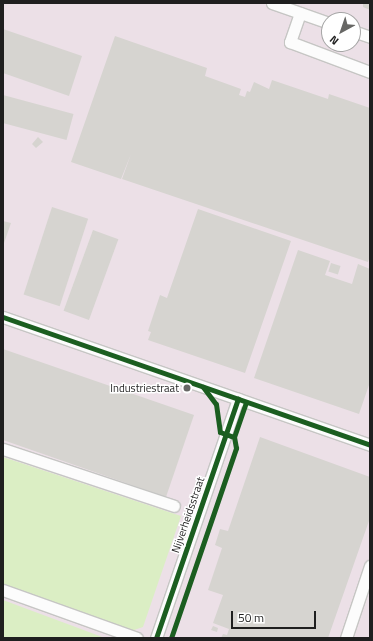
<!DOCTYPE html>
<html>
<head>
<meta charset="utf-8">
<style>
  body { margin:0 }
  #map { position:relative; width:373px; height:641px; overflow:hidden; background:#eeece8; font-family:"Titillium Web",sans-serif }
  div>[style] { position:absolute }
  .industrial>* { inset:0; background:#ece0e7 }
  .grass>* { inset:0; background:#dbeec4 }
  .building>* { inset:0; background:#d6d4d0; transform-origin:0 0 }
  .roads { filter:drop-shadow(1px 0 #c6c6c4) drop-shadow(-1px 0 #c6c6c4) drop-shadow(0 1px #c6c6c4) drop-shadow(0 -1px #c6c6c4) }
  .minor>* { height:11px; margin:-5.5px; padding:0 5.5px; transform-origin:5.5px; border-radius:5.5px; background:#fcfcfc }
  .cycleway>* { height:5px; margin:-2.5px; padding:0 2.5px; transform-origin:2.5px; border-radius:2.5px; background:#1b5e20 }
  .dots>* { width:11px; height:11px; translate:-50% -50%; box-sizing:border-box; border:2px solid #fff; border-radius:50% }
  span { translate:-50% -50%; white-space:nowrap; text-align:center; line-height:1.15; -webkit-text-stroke:3px #fff; paint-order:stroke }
  .poi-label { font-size:11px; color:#1f1f1f }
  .right { translate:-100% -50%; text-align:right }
  .street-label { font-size:11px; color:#1f1f1f }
  .frame { position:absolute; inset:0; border:4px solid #1f1f1f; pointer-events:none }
  .north { position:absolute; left:321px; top:12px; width:40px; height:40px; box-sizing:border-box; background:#fff; border:1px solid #a5a5a5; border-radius:50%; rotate:220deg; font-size:11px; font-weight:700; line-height:16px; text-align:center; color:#1f1f1f }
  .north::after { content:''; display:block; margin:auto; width:14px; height:18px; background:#676765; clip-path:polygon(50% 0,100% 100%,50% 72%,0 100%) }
  .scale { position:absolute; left:231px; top:611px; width:85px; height:18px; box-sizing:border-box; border:2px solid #1f1f1f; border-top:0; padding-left:5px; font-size:12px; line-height:14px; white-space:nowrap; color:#1f1f1f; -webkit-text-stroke:3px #fff; paint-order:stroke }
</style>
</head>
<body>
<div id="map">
  <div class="industrial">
    <div style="clip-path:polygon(evenodd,3px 3px,370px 3px,370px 638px,3px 638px,3px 3px,329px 20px,353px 20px,353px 44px,329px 44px,329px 20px)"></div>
  </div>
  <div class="grass">
    <div style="clip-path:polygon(3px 457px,181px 516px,143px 627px,131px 631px,3px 584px)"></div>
    <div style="clip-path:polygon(3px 600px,105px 638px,3px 638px)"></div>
  </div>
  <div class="building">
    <div style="clip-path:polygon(363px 3px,370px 3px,370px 10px,363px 7px)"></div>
    <div style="clip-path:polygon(3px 29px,82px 56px,69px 96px,3px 73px)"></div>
    <div style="clip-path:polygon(115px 36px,207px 68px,205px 76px,241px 89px,239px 95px,245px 97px,247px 91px,250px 92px,254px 82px,269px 89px,272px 80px,328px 99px,329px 94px,370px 108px,370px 256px,368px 262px,122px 179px,131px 154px,121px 179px,71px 162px)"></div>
    <div style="left:3px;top:95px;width:73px;height:27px;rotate:15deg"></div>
    <div style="clip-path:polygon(38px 137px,43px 142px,36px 148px,32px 144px)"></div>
    <div style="left:52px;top:207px;width:38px;height:92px;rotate:18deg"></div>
    <div style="clip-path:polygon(198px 209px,291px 241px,245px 373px,148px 340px,151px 332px,148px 331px,160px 295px,167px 298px)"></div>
    <div style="clip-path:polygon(3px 221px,11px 223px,3px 246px)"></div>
    <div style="left:93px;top:230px;width:27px;height:86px;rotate:20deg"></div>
    <div style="clip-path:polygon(298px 250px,330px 261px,325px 275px,352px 284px,358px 264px,370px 269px,370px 382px,359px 414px,254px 378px)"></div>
    <div style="left:331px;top:263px;width:10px;height:9px;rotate:17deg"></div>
    <div style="clip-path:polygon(3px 349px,194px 415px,166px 497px,3px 440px)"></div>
    <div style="clip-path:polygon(260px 437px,370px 477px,370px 518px,328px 638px,221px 638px,223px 634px,227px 635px,229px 629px,213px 623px,223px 595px,208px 590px,222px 548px,215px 545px,220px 529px,228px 531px)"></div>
    <div style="clip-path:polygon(213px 626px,218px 628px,217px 632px,211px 630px)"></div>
  </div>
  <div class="roads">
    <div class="minor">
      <div style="left:272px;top:3px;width:60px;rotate:19.3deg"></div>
      <div style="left:300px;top:13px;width:31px;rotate:109deg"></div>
      <div style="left:290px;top:42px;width:85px;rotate:20.6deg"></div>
      <div style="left:353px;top:31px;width:18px;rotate:19deg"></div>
      <div style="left:3px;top:317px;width:389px;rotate:19.2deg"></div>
      <div style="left:3px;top:449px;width:180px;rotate:18.4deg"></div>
      <div style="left:3px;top:590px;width:142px;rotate:19.7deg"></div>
      <div style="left:156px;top:638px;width:253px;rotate:-71.1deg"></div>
      <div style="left:346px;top:638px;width:76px;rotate:-71.6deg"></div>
    </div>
  </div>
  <div class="cycleway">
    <div style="left:3px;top:317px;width:389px;rotate:19.2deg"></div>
    <div style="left:203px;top:387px;width:21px;rotate:53deg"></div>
    <div style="left:216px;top:404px;width:28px;rotate:82deg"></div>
    <div style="left:220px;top:432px;width:12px;rotate:20deg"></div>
    <div style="left:156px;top:638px;width:253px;rotate:-71.1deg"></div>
    <div style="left:171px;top:638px;width:201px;rotate:-71.1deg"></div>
    <div style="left:236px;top:448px;width:11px;rotate:-100deg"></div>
    <div style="left:234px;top:437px;width:37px;rotate:-71deg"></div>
  </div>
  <div class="dots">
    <div style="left:187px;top:388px;background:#676765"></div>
  </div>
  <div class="poi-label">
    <span class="right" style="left:179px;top:388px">Industriestraat</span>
  </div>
  <div class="street-label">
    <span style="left:188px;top:515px;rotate:-71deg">Nijverheidsstraat</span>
  </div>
  <div class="frame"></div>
  <div class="north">N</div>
  <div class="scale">50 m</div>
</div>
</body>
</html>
